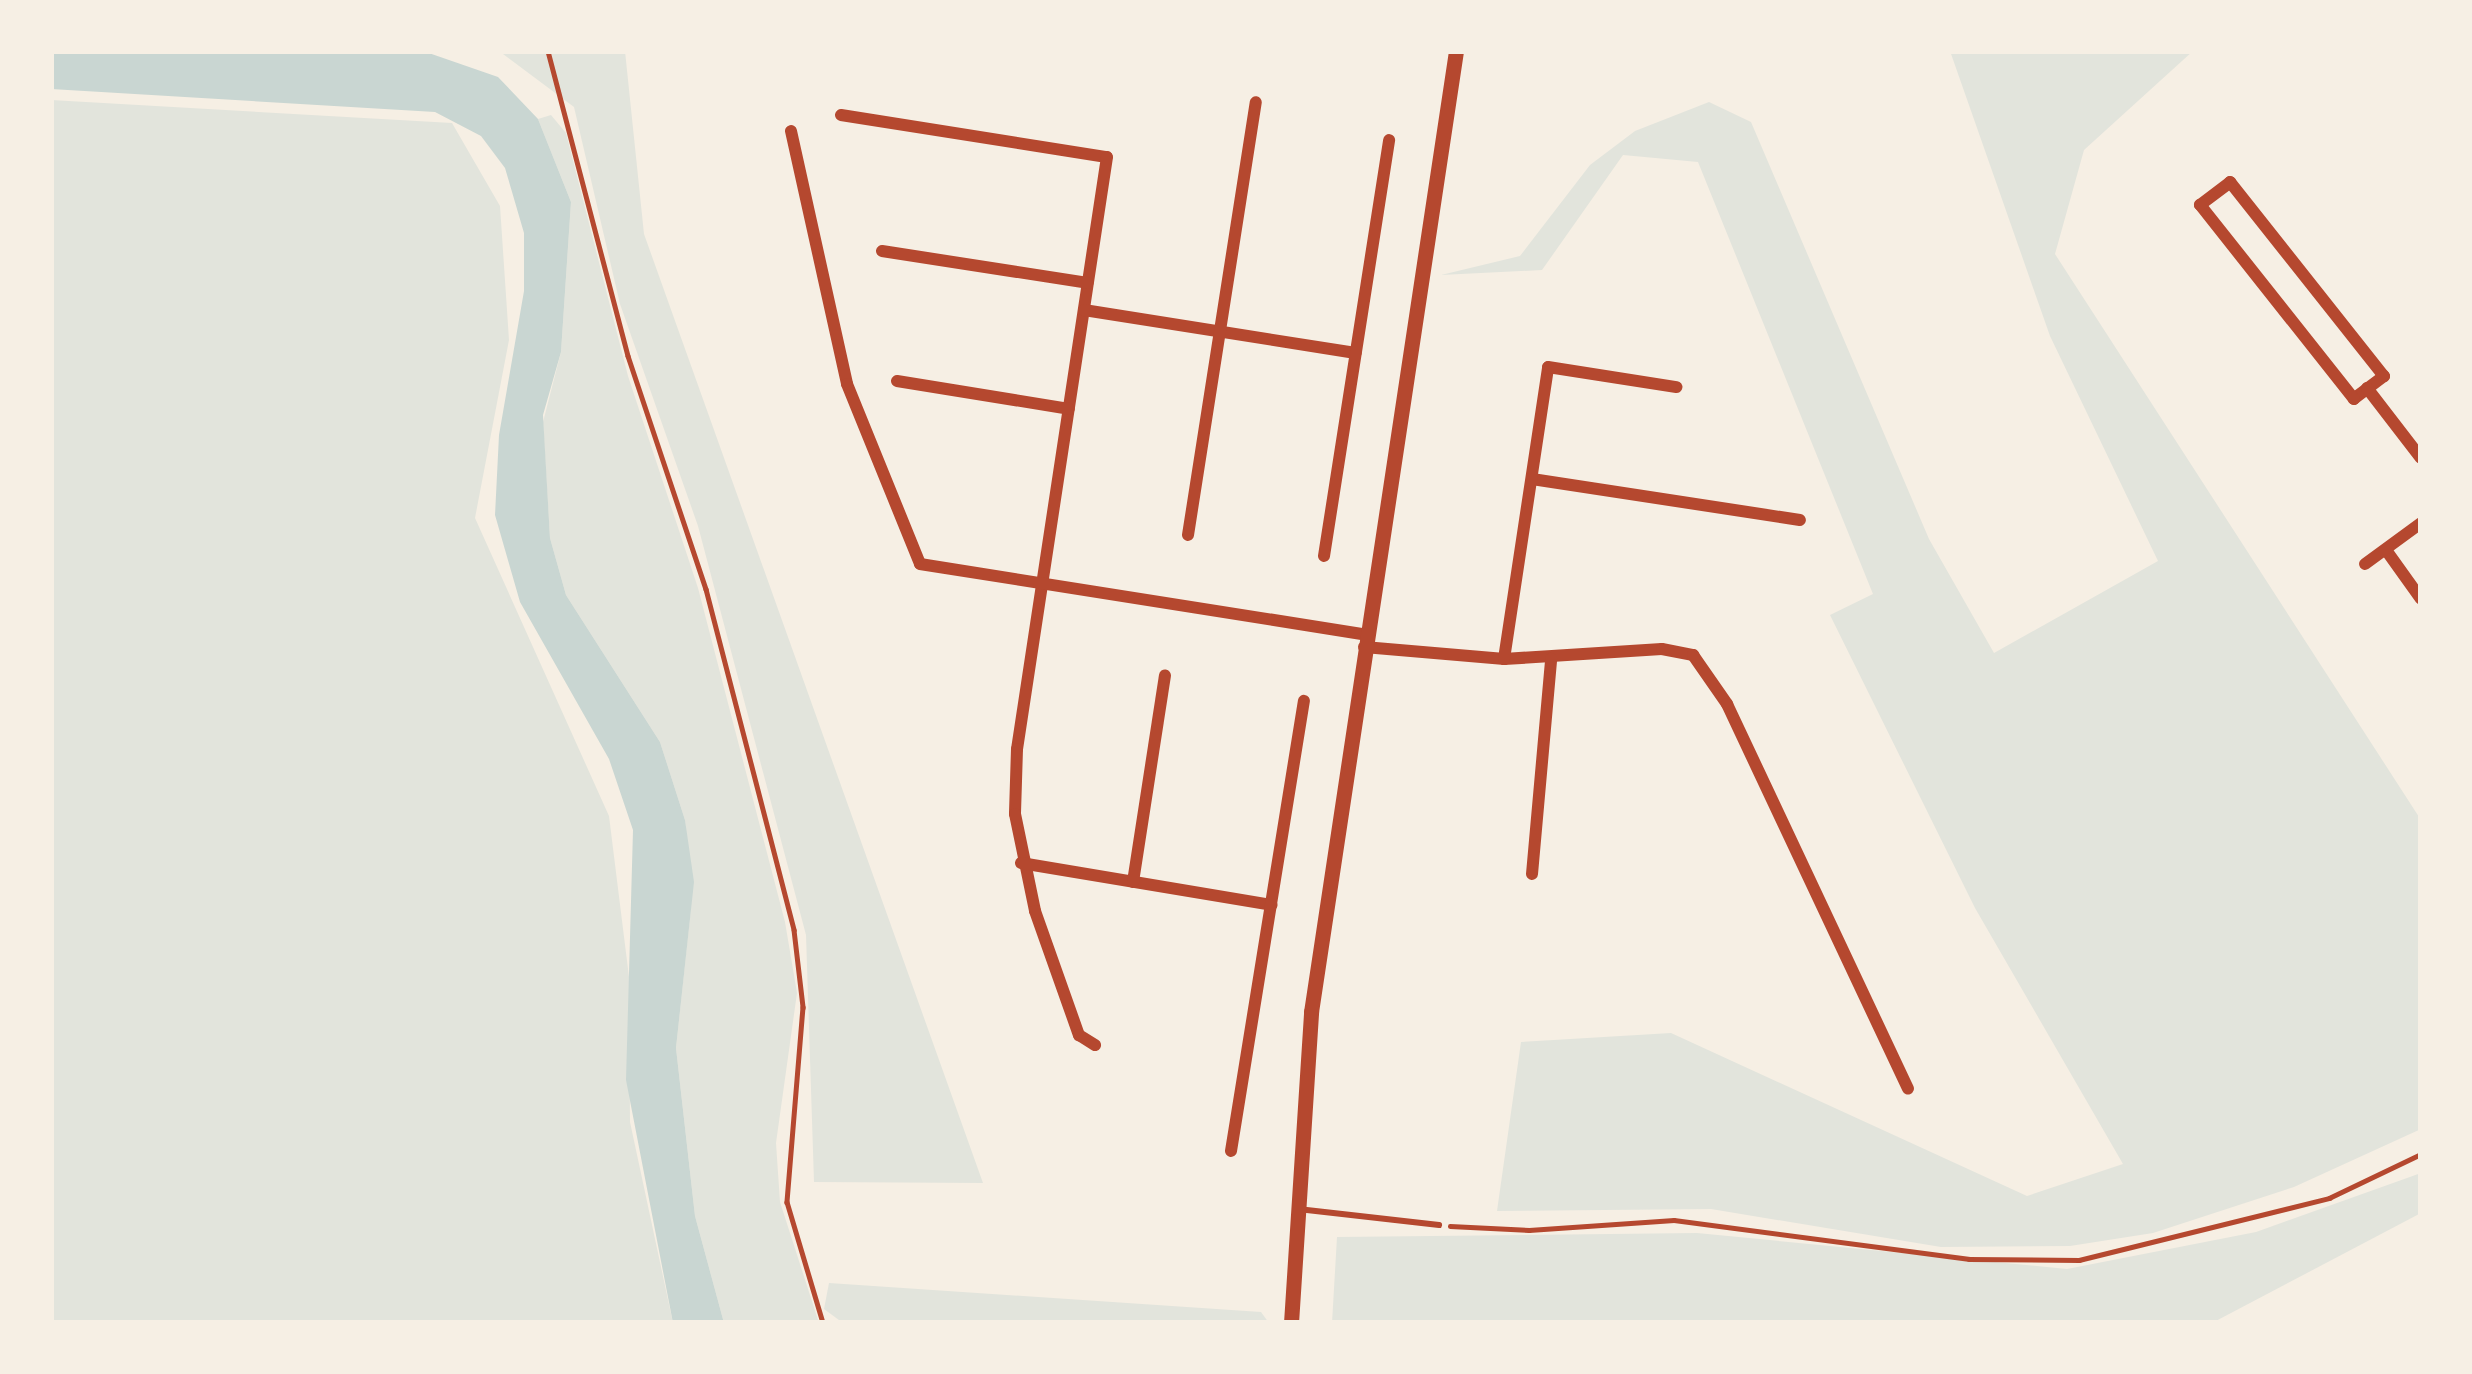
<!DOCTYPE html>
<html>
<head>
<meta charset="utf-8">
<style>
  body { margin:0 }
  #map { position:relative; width:2472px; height:1374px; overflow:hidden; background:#f6efe4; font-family:"Times New Roman",serif }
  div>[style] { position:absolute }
  .green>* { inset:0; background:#e2e4dc }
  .water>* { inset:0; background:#c9d6d2 }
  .path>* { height:4.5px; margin:-2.25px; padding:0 2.25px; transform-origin:2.25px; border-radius:2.25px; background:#b5482f }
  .service>* { height:6px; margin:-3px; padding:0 3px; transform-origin:3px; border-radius:3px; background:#b5482f }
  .minor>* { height:12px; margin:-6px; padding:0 6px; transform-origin:6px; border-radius:6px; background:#b5482f }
  .tertiary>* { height:15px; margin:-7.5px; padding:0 7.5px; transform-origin:7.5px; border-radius:7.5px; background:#b5482f }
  span { translate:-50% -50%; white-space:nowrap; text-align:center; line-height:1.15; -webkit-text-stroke:12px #f6efe4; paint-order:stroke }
  .frame { position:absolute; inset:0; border:54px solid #f6efe4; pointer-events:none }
</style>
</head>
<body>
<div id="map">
  <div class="green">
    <div style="clip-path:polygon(499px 51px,625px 51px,644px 234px,983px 1183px,814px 1182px,806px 935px,698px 526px,620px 304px,574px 107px)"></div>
    <div style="clip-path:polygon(1950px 51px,2193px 51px,2084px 150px,2055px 254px,2421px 820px,2421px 1129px,2294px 1187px,2153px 1233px,2070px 1246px,1941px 1247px,1711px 1209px,1497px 1211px,1521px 1042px,1671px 1033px,2027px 1196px,2123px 1164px,1975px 908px,1830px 615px,1873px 594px,1698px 162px,1623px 155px,1542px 270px,1441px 275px,1520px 256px,1590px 165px,1635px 131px,1709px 102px,1751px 122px,1929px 539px,1994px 653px,2158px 561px,2050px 336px)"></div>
    <div style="clip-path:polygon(51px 100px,452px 123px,500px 206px,509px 340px,475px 518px,609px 816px,629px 977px,630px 1122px,673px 1323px,51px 1323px)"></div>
    <div style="clip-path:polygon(551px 115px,566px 133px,628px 376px,698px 588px,785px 922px,797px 993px,776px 1143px,780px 1202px,819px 1323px,724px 1323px,695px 1216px,676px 1048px,691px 908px,685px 820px,660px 742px,566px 595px,550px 538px,543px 422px,561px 352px,571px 202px,538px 119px)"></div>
    <div style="clip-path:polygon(2421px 1173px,2421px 1213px,2212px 1323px,1332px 1323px,1337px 1237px,1697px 1233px,2067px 1269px,2256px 1232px)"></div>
    <div style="clip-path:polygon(829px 1283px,1261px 1312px,1269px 1323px,843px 1323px,824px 1309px)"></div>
  </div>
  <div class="water">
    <div style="clip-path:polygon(51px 51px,423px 51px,498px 77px,538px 119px,571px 202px,561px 352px,543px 415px,550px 538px,566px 595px,660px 742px,685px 820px,694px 882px,676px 1048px,695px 1216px,724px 1323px,673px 1323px,626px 1080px,633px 830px,609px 759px,520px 602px,495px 515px,499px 435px,524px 291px,524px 233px,505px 168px,481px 136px,435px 112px,51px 89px)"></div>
  </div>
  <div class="path">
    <div style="left:548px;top:51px;width:315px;rotate:75.3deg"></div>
    <div style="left:628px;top:356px;width:246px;rotate:71.5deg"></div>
    <div style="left:706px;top:589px;width:352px;rotate:75.5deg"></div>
    <div style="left:794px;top:930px;width:78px;rotate:83.3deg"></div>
    <div style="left:803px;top:1007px;width:196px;rotate:94.7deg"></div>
    <div style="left:787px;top:1202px;width:126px;rotate:73.4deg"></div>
    <div style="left:1450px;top:1226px;width:79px;rotate:2.9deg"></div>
    <div style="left:1529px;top:1230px;width:145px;rotate:-3.9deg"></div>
    <div style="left:1674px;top:1220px;width:298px;rotate:7.5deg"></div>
    <div style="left:1969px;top:1259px;width:110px;rotate:0.5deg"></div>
    <div style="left:2079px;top:1260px;width:258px;rotate:-13.9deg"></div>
    <div style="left:2329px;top:1198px;width:102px;rotate:-25.6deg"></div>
  </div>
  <div class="service">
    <div style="left:1298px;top:1209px;width:142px;rotate:6.5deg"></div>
  </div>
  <div class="minor">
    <div style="left:841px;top:115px;width:269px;rotate:9deg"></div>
    <div style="left:1107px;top:157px;width:599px;rotate:98.64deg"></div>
    <div style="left:1017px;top:749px;width:65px;rotate:91.8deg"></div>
    <div style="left:1015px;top:814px;width:99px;rotate:78.3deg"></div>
    <div style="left:1035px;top:911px;width:132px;rotate:70.5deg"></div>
    <div style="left:1079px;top:1035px;width:19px;rotate:32deg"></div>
    <div style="left:791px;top:131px;width:259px;rotate:77.5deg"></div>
    <div style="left:847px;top:384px;width:194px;rotate:67.9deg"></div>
    <div style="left:920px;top:564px;width:452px;rotate:9deg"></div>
    <div style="left:2230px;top:182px;width:248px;rotate:51.6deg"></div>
    <div style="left:2384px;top:376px;width:38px;rotate:143deg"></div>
    <div style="left:2354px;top:399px;width:248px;rotate:-128.4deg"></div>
    <div style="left:2200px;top:205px;width:38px;rotate:-37deg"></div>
    <div style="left:882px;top:251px;width:208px;rotate:8.8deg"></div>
    <div style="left:1084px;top:310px;width:275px;rotate:9deg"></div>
    <div style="left:897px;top:381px;width:174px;rotate:9.2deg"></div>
    <div style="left:2367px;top:388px;width:88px;rotate:52.4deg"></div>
    <div style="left:1532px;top:479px;width:271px;rotate:8.7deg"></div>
    <div style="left:1188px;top:535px;width:438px;rotate:-81.1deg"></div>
    <div style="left:2386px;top:550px;width:60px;rotate:54.5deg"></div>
    <div style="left:1324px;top:556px;width:421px;rotate:-81.1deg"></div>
    <div style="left:2365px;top:564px;width:69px;rotate:-36.2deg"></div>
    <div style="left:1364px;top:647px;width:141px;rotate:4.9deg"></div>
    <div style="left:1504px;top:659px;width:158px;rotate:-3.6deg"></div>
    <div style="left:1662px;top:649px;width:32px;rotate:11deg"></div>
    <div style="left:1693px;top:655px;width:60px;rotate:55.2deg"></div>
    <div style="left:1727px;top:704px;width:425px;rotate:64.8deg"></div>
    <div style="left:1504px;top:659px;width:295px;rotate:-81.4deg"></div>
    <div style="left:1548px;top:367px;width:130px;rotate:8.9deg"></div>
    <div style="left:1021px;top:863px;width:254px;rotate:9.5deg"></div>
    <div style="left:1532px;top:874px;width:216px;rotate:-84.9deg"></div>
    <div style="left:1133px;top:882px;width:209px;rotate:-81.2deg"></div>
    <div style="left:1231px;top:1151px;width:456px;rotate:-80.8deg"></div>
  </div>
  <div class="tertiary">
    <div style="left:1291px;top:1323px;width:312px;rotate:-86.3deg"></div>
    <div style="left:1311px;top:1012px;width:972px;rotate:-81.42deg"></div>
  </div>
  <div class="frame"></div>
</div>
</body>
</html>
